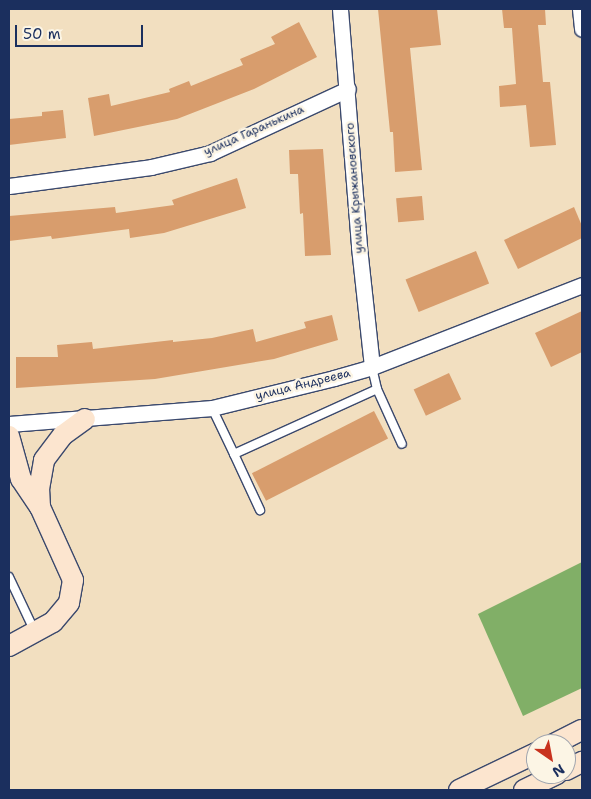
<!DOCTYPE html>
<html>
<head>
<meta charset="utf-8">
<style>
  body { margin:0 }
  #map { position:relative; width:591px; height:799px; overflow:hidden; background:#f2dfc0; font-family:"Shantell Sans",sans-serif }
  div>[style] { position:absolute }
  .forest>* { inset:0; background:#81af67 }
  .building>* { inset:0; background:#d89d6d; transform-origin:0 0 }
  .roads { filter:drop-shadow(1px 0 #3b496d) drop-shadow(-1px 0 #3b496d) drop-shadow(0 1px #3b496d) drop-shadow(0 -1px #3b496d) }
  .lane>* { height:8px; margin:-4px; padding:0 4px; transform-origin:4px; border-radius:4px; background:#fff }
  .street>* { height:15px; margin:-7.5px; padding:0 7.5px; transform-origin:7.5px; border-radius:7.5px; background:#fff }
  .secondary>* { height:20px; margin:-10px; padding:0 10px; transform-origin:10px; border-radius:10px; background:#fce5cf }
  span { translate:-50% -50%; white-space:nowrap; text-align:center; line-height:1.15; -webkit-text-stroke:5px #fcf5e5; paint-order:stroke }
  .street-label { font-size:12px; color:#1b2f5e }
  .frame { position:absolute; inset:0; border:10px solid #1b2f5e; pointer-events:none }
  .north { position:absolute; left:526px; top:734px; width:50px; height:50px; box-sizing:border-box; background:#fcf5e5; border:1px solid #a2a6af; border-radius:50%; rotate:147deg; font-size:14px; font-weight:700; line-height:20px; text-align:center; color:#1b2f5e }
  .north::after { content:''; display:block; margin:auto; width:18px; height:22px; background:#c8321e; clip-path:polygon(50% 0,100% 100%,50% 72%,0 100%) }
  .scale { position:absolute; left:15px; top:25px; width:128px; height:22px; box-sizing:border-box; border:2px solid #1b2f5e; border-top:0; padding-left:6px; font-size:15px; line-height:18px; white-space:nowrap; color:#1b2f5e; -webkit-text-stroke:4px #fcf5e5; paint-order:stroke }
</style>
</head>
<body>
<div id="map">
  <div class="forest">
    <div style="clip-path:polygon(582px 562px,582px 688px,523px 716px,478px 614px)"></div>
  </div>
  <div class="building">
    <div style="clip-path:polygon(378px 9px,437px 9px,441px 45px,410px 48px,422px 170px,395px 172px,393px 132px,390px 132px)"></div>
    <div style="clip-path:polygon(502px 9px,545px 9px,546px 25px,538px 25px,543px 82px,550px 82px,556px 145px,530px 147px,526px 105px,500px 107px,499px 86px,516px 84px,512px 28px,504px 28px)"></div>
    <div style="clip-path:polygon(299px 22px,317px 57px,254px 89px,177px 119px,94px 136px,88px 98px,109px 94px,111px 106px,170px 92px,169px 89px,189px 81px,191px 86px,243px 65px,240px 59px,275px 44px,271px 37px)"></div>
    <div style="clip-path:polygon(63px 110px,66px 138px,9px 145px,9px 119px,42px 116px,42px 112px)"></div>
    <div style="clip-path:polygon(323px 149px,331px 255px,305px 256px,303px 213px,300px 214px,298px 174px,290px 174px,289px 150px)"></div>
    <div style="clip-path:polygon(237px 178px,246px 208px,164px 233px,130px 238px,129px 229px,52px 239px,51px 236px,9px 241px,9px 216px,115px 207px,116px 213px,174px 205px,172px 200px)"></div>
    <div style="left:422px;top:196px;width:24px;height:26px;rotate:85deg"></div>
    <div style="clip-path:polygon(574px 207px,582px 226px,582px 238px,518px 269px,504px 240px)"></div>
    <div style="left:476px;top:251px;width:35px;height:76px;rotate:68deg"></div>
    <div style="clip-path:polygon(582px 311px,582px 352px,551px 367px,535px 333px)"></div>
    <div style="clip-path:polygon(332px 315px,338px 340px,274px 359px,155px 379px,16px 388px,16px 357px,58px 357px,57px 345px,92px 342px,93px 349px,173px 340px,173px 342px,212px 338px,253px 329px,256px 342px,306px 328px,304px 322px)"></div>
    <div style="left:449px;top:373px;width:29px;height:39px;rotate:65deg"></div>
    <div style="left:374px;top:411px;width:31px;height:137px;rotate:63deg"></div>
  </div>
  <div class="roads">
    <div class="lane">
      <div style="left:377px;top:389px;width:60px;rotate:65.6deg"></div>
      <div style="left:212px;top:408px;width:51px;rotate:64.4deg"></div>
      <div style="left:234px;top:454px;width:157px;rotate:-24.4deg"></div>
      <div style="left:377px;top:389px;width:23px;rotate:-103deg"></div>
      <div style="left:234px;top:454px;width:62px;rotate:65.1deg"></div>
      <div style="left:9px;top:577px;width:59px;rotate:64.7deg"></div>
    </div>
    <div class="street">
      <div style="left:340px;top:9px;width:239px;rotate:85.4deg"></div>
      <div style="left:359px;top:247px;width:121px;rotate:83.8deg"></div>
      <div style="left:580px;top:9px;width:20px;rotate:84deg"></div>
      <div style="left:9px;top:186px;width:143px;rotate:-7.6deg"></div>
      <div style="left:151px;top:167px;width:61px;rotate:-13.3deg"></div>
      <div style="left:210px;top:153px;width:152px;rotate:-24.9deg"></div>
      <div style="left:9px;top:424px;width:204px;rotate:-4.5deg"></div>
      <div style="left:212px;top:408px;width:126px;rotate:-13.8deg"></div>
      <div style="left:334px;top:378px;width:40px;rotate:-16deg"></div>
      <div style="left:372px;top:367px;width:225px;rotate:-21.3deg"></div>
    </div>
    <div class="secondary">
      <div style="left:9px;top:436px;width:45px;rotate:74.4deg"></div>
      <div style="left:21px;top:479px;width:34px;rotate:56deg"></div>
      <div style="left:40px;top:507px;width:80px;rotate:65.7deg"></div>
      <div style="left:73px;top:580px;width:23px;rotate:100deg"></div>
      <div style="left:69px;top:603px;width:25px;rotate:130deg"></div>
      <div style="left:53px;top:622px;width:50px;rotate:151.4deg"></div>
      <div style="left:40px;top:507px;width:18px;rotate:-93deg"></div>
      <div style="left:39px;top:489px;width:29px;rotate:-80deg"></div>
      <div style="left:44px;top:460px;width:31px;rotate:-53deg"></div>
      <div style="left:63px;top:435px;width:27px;rotate:-36deg"></div>
      <div style="left:554px;top:744px;width:31px;rotate:-27deg"></div>
      <div style="left:566px;top:770px;width:18px;rotate:-27deg"></div>
      <div style="left:459px;top:790px;width:85px;rotate:-25.7deg"></div>
      <div style="left:524px;top:790px;width:37px;rotate:-26deg"></div>
    </div>
  </div>
  <div class="street-label">
    <span style="left:254px;top:131px;rotate:-24deg">улица Гаранькина</span>
    <span style="left:355px;top:188px;rotate:-94deg">улица Крыжановского</span>
    <span style="left:303px;top:385px;rotate:-14deg">улица Андреева</span>
  </div>
  <div class="frame"></div>
  <div class="north">N</div>
  <div class="scale">50 m</div>
</div>
</body>
</html>
